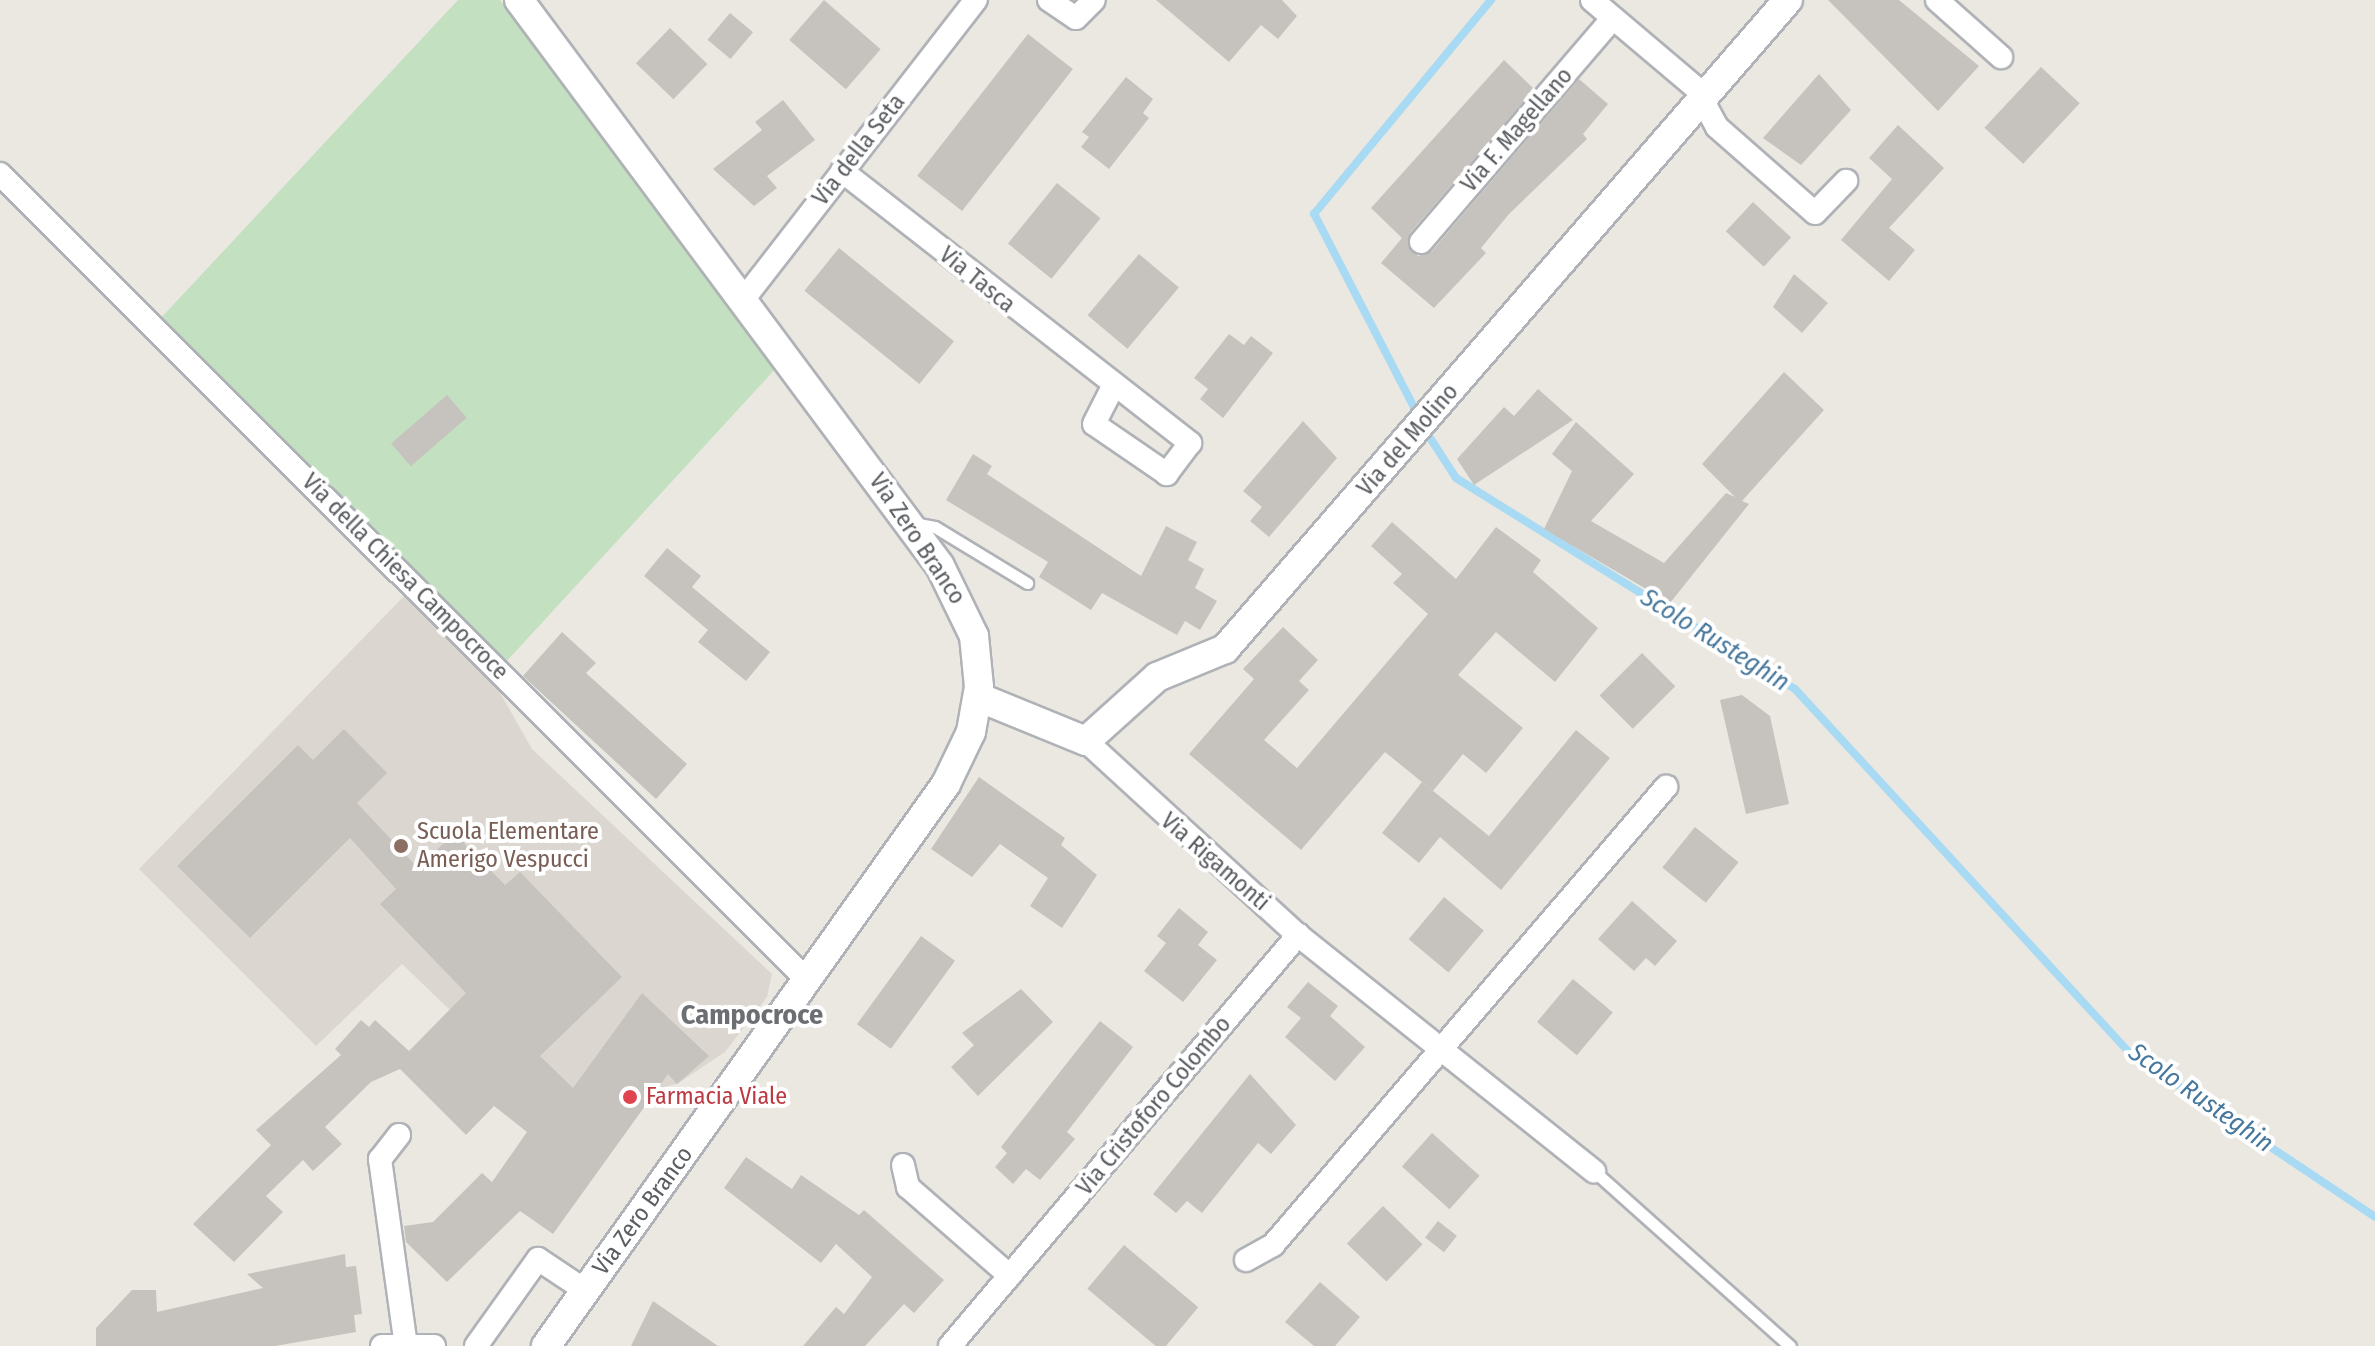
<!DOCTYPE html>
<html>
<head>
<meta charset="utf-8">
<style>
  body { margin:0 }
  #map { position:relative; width:2375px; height:1346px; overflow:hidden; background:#ebe8e2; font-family:"Fira Sans Condensed",sans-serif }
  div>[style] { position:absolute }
  .education>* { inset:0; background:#dbd7d0 }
  .green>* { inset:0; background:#c3e0c1 }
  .stream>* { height:8px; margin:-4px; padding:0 4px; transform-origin:4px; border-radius:4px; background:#a8daf4 }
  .building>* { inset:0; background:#c6c3be; transform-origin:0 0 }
  .roads { filter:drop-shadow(2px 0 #afb2b6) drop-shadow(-2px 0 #afb2b6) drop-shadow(0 2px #afb2b6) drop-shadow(0 -2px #afb2b6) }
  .service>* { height:11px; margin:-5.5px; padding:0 5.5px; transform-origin:5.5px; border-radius:5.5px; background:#fff }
  .minor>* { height:22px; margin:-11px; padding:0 11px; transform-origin:11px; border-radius:11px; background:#fff }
  .tertiary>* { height:28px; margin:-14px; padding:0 14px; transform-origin:14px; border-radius:14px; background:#fff }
  .dots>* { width:22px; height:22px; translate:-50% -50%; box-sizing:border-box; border:4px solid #fff; border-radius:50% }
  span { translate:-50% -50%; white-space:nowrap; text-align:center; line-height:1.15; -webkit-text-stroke:8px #fff; paint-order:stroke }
  .street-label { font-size:24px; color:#5a5d61 }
  .education-label { font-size:24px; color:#785e54 }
  .left { translate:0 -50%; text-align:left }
  .health-label { font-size:24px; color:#be3a42 }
  .water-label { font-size:26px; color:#46779c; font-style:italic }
  .quarter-label { font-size:28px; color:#6b6f73; font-weight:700 }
</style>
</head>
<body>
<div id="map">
  <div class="education">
    <div style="clip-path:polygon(406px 594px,498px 689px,532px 749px,772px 974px,767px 997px,725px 1052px,677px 1084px,556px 1112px,402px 964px,316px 1046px,139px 869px)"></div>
  </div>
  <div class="green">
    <div style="clip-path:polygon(458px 0,500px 0,778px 366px,494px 675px,393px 567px,99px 290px,108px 274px,159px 320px)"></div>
  </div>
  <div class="stream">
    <div style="left:1419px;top:417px;width:229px;rotate:-117.3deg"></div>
    <div style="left:1314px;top:214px;width:278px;rotate:-50.4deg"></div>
    <div style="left:1425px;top:430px;width:57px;rotate:57.1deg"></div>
    <div style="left:1456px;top:478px;width:399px;rotate:31.9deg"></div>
    <div style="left:1795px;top:689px;width:496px;rotate:47.4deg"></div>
    <div style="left:2131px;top:1054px;width:293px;rotate:33.7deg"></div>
  </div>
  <div class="building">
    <div style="left:824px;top:0;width:75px;height:53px;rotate:41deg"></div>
    <div style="clip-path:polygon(1156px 0,1282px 0,1297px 16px,1278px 39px,1261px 25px,1229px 62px)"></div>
    <div style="clip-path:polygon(1828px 0,1899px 0,1979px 66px,1938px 111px)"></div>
    <div style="left:730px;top:13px;width:30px;height:35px;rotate:40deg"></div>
    <div style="left:670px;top:28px;width:52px;height:49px;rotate:44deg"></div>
    <div style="left:1028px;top:34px;width:57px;height:180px;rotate:38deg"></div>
    <div style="clip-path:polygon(1504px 60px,1534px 89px,1410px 233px,1408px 246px,1418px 256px,1432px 251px,1579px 79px,1608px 104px,1583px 134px,1587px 139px,1509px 214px,1481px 248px,1486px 253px,1434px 308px,1381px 263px,1402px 238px,1371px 208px)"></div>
    <div style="left:2041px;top:67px;width:53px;height:83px;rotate:43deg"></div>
    <div style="clip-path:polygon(1819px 74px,1851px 110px,1801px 165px,1763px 138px)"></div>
    <div style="clip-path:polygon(1126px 77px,1153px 99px,1143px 113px,1149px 118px,1109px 169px,1081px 147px,1089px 137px,1082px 132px)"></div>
    <div style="clip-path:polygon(783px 100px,815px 140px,767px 176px,777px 188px,754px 206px,713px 169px,762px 130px,755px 122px)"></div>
    <div style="clip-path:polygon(1898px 125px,1944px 168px,1889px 228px,1915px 250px,1889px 281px,1841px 240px,1892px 179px,1869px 158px)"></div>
    <div style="left:1057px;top:183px;width:56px;height:78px;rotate:39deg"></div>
    <div style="left:1753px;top:202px;width:52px;height:40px;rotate:43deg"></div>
    <div style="left:839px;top:248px;width:148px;height:55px;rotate:39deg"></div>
    <div style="left:1139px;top:254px;width:52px;height:80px;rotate:40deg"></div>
    <div style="clip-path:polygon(1794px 274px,1828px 303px,1802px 333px,1773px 307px)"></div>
    <div style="clip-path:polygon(1229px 334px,1244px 345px,1251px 336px,1273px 353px,1223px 418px,1200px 399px,1208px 389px,1194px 378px)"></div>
    <div style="clip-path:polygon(1784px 372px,1824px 410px,1742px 501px,1749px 504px,1670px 603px,1544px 529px,1572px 471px,1552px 454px,1576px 422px,1634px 474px,1591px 521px,1664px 563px,1726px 493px,1735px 497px,1702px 464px)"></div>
    <div style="clip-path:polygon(1538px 389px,1573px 420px,1474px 485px,1457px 459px,1504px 407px,1514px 416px)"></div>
    <div style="left:447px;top:395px;width:30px;height:74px;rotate:49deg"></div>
    <div style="clip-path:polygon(1303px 421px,1337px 458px,1269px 537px,1250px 521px,1262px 507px,1243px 491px)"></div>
    <div style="clip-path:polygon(973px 454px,992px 466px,987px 474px,1141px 576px,1166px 526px,1197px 542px,1188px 560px,1204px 569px,1195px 588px,1217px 601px,1200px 630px,1185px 621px,1177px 635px,1102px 593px,1091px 610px,1039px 577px,1048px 562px,946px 500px)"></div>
    <div style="clip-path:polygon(1392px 522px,1456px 579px,1496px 527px,1541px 560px,1533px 572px,1598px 628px,1555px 682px,1496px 632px,1458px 675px,1523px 728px,1486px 773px,1463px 754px,1433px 791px,1385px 752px,1301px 850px,1189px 754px,1254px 679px,1243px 669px,1283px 627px,1318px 660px,1299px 681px,1309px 690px,1264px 740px,1297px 768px,1428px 614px,1393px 583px,1402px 574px,1371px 546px)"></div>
    <div style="clip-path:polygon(667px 548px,701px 576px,692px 587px,770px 652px,746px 681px,698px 642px,708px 630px,644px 576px)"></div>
    <div style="clip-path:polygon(562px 632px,596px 663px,586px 673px,687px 764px,656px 799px,523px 676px)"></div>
    <div style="left:1642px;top:653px;width:47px;height:60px;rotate:45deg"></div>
    <div style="clip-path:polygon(1742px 695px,1770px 716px,1789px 804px,1746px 814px,1720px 700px)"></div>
    <div style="clip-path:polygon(344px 729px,387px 773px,357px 803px,418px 868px,454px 833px,505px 885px,520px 872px,622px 977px,540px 1056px,573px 1088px,642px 993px,709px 1056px,677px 1084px,668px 1074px,553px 1234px,520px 1211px,447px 1282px,406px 1242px,404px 1226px,433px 1222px,482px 1173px,492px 1182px,527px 1132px,494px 1106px,466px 1135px,400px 1069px,371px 1082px,325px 1127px,342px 1144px,313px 1171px,303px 1160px,266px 1196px,283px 1212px,234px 1262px,193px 1224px,271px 1145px,256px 1130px,341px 1055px,335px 1049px,361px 1020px,369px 1027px,375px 1020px,409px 1051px,466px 993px,380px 904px,396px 889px,350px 838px,250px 938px,177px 866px,298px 745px,313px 760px)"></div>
    <div style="clip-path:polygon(1576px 730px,1610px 758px,1501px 890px,1440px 837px,1419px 863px,1382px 833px,1422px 782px,1489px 836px)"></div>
    <div style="clip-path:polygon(979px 777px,1065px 838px,1061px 845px,1097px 875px,1062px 928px,1030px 906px,1048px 878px,1000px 844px,972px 877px,931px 849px)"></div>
    <div style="left:1695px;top:827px;width:56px;height:52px;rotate:39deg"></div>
    <div style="left:1444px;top:897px;width:52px;height:55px;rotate:40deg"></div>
    <div style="clip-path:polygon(1632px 901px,1677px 941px,1655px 966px,1646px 958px,1634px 971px,1598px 939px)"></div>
    <div style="clip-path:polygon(1179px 908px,1208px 932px,1198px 945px,1217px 960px,1183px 1002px,1144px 971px,1166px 943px,1157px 936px)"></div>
    <div style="left:921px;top:936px;width:42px;height:109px;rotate:36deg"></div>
    <div style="left:1573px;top:979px;width:52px;height:56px;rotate:40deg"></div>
    <div style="clip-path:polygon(1308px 982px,1338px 1006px,1330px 1016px,1365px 1047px,1335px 1081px,1285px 1037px,1301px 1018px,1287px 1007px)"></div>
    <div style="clip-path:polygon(1021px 989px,1053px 1022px,978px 1096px,951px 1067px,974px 1045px,962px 1033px)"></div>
    <div style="clip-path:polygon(1100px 1021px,1133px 1047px,1067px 1132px,1075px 1139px,1040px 1180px,1026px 1169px,1013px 1184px,995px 1167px,1007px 1153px,1001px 1147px)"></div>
    <div style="clip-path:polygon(1250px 1074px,1296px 1125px,1271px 1154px,1258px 1143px,1202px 1213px,1187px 1201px,1176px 1213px,1153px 1194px)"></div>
    <div style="left:1432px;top:1133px;width:64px;height:45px;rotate:42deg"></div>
    <div style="clip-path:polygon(746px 1157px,792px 1189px,801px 1175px,859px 1215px,864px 1210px,944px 1280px,914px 1313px,904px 1304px,865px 1346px,803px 1346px,836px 1307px,844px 1314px,872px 1277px,836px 1244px,821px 1263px,724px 1188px)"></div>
    <div style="left:1383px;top:1206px;width:55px;height:52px;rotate:44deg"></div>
    <div style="left:1438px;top:1221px;width:24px;height:21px;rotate:38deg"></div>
    <div style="left:1124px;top:1245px;width:97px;height:57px;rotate:40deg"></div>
    <div style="clip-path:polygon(345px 1254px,346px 1267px,356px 1266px,362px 1314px,354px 1315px,356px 1332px,275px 1346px,96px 1346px,96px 1328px,132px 1290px,156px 1290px,157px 1312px,263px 1288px,247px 1274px)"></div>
    <div style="clip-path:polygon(1320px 1282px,1360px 1317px,1335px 1346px,1314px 1346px,1285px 1322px)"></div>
    <div style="clip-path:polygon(653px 1301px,718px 1346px,631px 1346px)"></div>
  </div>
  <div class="roads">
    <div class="service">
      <div style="left:913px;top:523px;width:22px;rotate:10deg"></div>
      <div style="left:935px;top:527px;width:108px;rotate:31.3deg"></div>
      <div style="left:1594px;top:1171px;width:263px;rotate:41.8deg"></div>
    </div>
    <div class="minor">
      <div style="left:1049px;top:0;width:32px;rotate:34deg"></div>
      <div style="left:1076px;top:18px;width:25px;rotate:-45deg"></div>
      <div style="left:1592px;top:0;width:136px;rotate:40.2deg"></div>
      <div style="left:1696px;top:88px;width:44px;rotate:61.7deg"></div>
      <div style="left:1717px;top:127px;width:130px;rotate:41.3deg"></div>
      <div style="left:1815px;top:213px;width:45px;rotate:-45.9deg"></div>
      <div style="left:1937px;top:0;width:86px;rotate:41.7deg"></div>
      <div style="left:842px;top:171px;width:442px;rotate:38deg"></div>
      <div style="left:1190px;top:443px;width:39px;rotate:127deg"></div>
      <div style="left:1167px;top:474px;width:88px;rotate:-145.6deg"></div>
      <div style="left:1094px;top:424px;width:39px;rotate:-63deg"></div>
      <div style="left:0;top:174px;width:1143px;rotate:44.96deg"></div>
      <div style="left:1421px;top:242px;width:295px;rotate:-49.4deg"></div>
      <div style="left:743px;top:300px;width:380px;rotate:-52.2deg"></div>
      <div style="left:1086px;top:741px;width:287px;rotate:42.5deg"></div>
      <div style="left:1298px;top:935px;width:379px;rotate:38.6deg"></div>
      <div style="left:399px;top:1135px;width:31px;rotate:128deg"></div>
      <div style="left:380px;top:1159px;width:183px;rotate:82.1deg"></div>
      <div style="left:903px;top:1165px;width:23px;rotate:77deg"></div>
      <div style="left:908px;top:1187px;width:135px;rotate:41.1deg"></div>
      <div style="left:1246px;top:1260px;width:31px;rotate:-29deg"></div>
      <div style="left:1273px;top:1245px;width:604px;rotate:-49.37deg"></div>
      <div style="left:382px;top:1346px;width:52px"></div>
      <div style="left:476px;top:1346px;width:107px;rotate:-54.5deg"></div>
      <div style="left:538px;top:1259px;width:58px;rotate:33.7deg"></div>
      <div style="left:950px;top:1346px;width:539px;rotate:-49.74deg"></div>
    </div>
    <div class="tertiary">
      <div style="left:519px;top:0;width:705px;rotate:53.36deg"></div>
      <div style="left:940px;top:566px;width:78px;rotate:64.1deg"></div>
      <div style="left:974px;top:636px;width:51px;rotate:84.4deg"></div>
      <div style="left:979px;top:687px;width:46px;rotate:100.1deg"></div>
      <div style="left:971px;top:732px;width:58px;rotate:115.7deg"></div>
      <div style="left:946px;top:784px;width:690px;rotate:125.44deg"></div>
      <div style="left:978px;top:697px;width:117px;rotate:22.2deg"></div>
      <div style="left:1086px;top:741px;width:96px;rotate:-42deg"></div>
      <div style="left:1157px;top:677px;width:74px;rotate:-22.4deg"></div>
      <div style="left:1225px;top:649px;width:859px;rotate:-49.06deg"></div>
    </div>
  </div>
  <div class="dots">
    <div style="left:401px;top:846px;background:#8d6e63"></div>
    <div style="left:630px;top:1097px;background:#e0444e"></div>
  </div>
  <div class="street-label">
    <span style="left:1517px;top:130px;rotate:-49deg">Via F. Magellano</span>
    <span style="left:859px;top:150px;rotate:-52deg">Via della Seta</span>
    <span style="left:977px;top:280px;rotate:39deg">Via Tasca</span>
    <span style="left:1408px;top:440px;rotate:-49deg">Via del Molino</span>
    <span style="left:917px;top:539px;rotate:56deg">Via Zero Branco</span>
    <span style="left:405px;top:577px;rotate:45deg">Via della Chiesa Campocroce</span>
    <span style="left:1215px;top:862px;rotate:41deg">Via Rigamonti</span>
    <span style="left:1154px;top:1106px;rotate:-50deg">Via Cristoforo Colombo</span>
    <span style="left:643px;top:1211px;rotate:-54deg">Via Zero Branco</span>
  </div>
  <div class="education-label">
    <span class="left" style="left:417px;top:846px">Scuola Elementare<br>Amerigo Vespucci</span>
  </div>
  <div class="health-label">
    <span class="left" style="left:646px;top:1097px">Farmacia Viale</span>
  </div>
  <div class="water-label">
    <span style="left:1715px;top:640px;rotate:32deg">Scolo Rusteghin</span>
    <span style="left:2201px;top:1098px;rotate:35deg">Scolo Rusteghin</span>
  </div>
  <div class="quarter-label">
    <span style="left:752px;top:1015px">Campocroce</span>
  </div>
</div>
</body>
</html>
